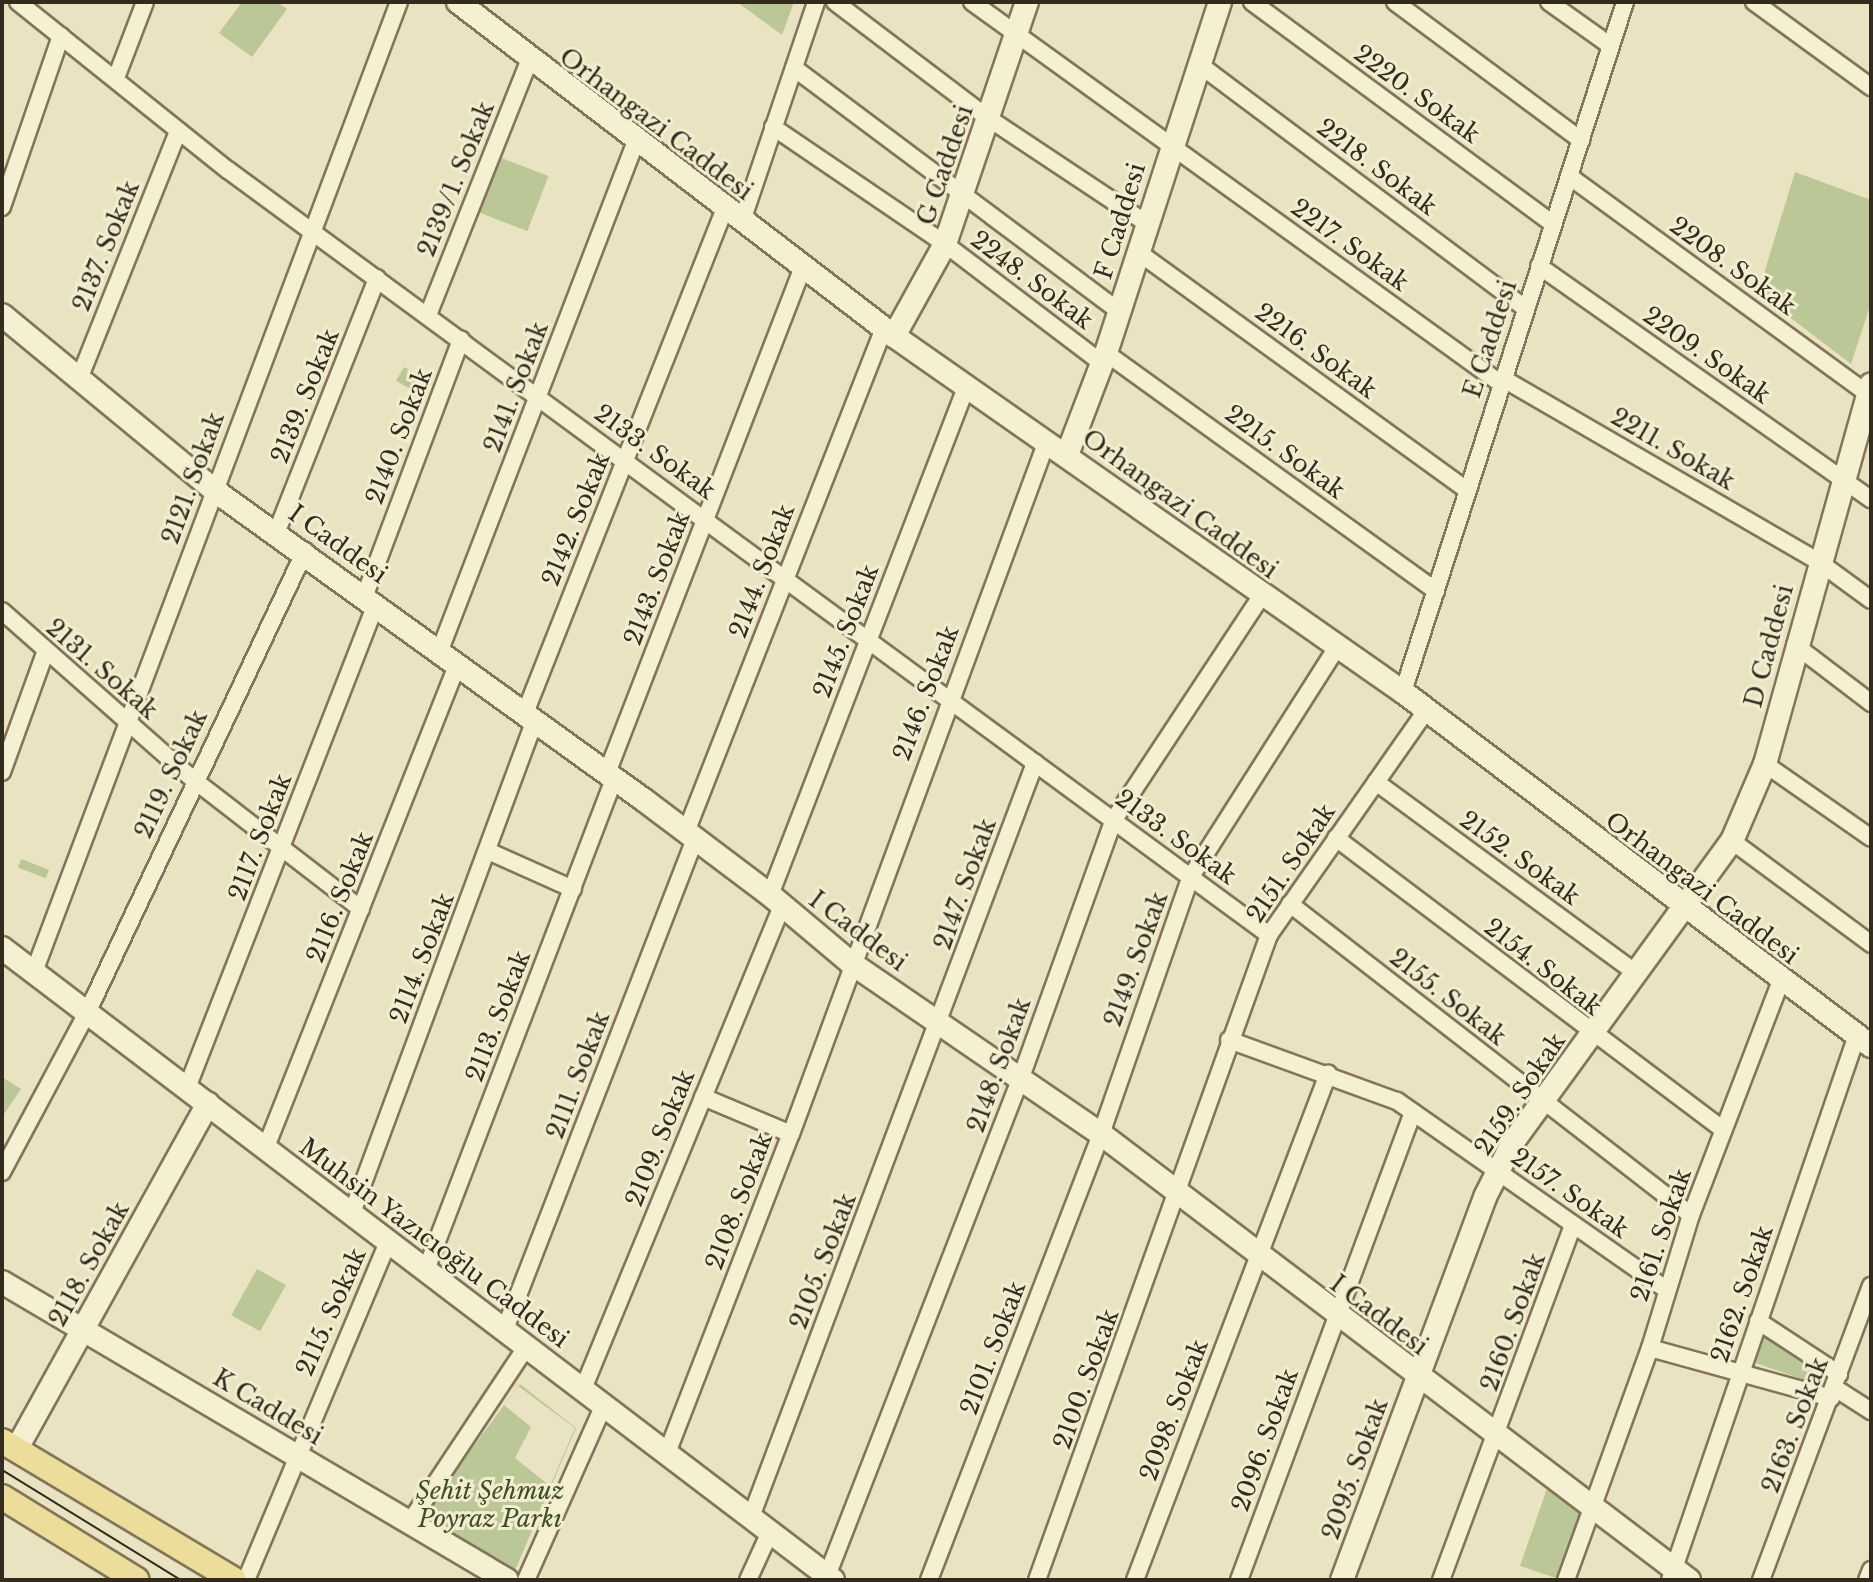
<!DOCTYPE html>
<html>
<head>
<meta charset="utf-8">
<style>
  body { margin:0 }
  #map { position:relative; width:1873px; height:1582px; overflow:hidden; background:#eae3c1; font-family:"Libre Baskerville",serif }
  div>[style] { position:absolute }
  .green>* { inset:0; background:#bbc796; transform-origin:0 0 }
  .roads { filter:drop-shadow(2px 0 #82755a) drop-shadow(-2px 0 #82755a) drop-shadow(0 2px #82755a) drop-shadow(0 -2px #82755a) }
  .street>* { height:16px; margin:-8px; padding:0 8px; transform-origin:8px; border-radius:8px; background:#f6f0d3 }
  .secondary>* { height:22px; margin:-11px; padding:0 11px; transform-origin:11px; border-radius:11px; background:#f6f0d3 }
  .primary>* { height:24px; margin:-12px; padding:0 12px; transform-origin:12px; border-radius:12px; background:#ecdd9a }
  .tram>* { height:2px; margin:-1px; padding:0 1px; transform-origin:1px; border-radius:1px; background:#332b1d }
  span { translate:-50% -50%; white-space:nowrap; text-align:center; line-height:1.15; -webkit-text-stroke:6px #f2edd0; paint-order:stroke }
  .street-label { font-size:24px; color:#332b1d }
  .park-label { font-size:24px; color:#3e4e25; font-style:italic }
  .frame { position:absolute; inset:0; border:4px solid #332b1d; pointer-events:none }
</style>
</head>
<body>
<div id="map">
  <div class="green">
    <div style="clip-path:polygon(242px 2px,277px 2px,287px 9px,252px 57px,219px 33px)"></div>
    <div style="clip-path:polygon(737px 2px,794px 2px,782px 35px)"></div>
    <div style="left:499px;top:157px;width:53px;height:59px;rotate:21deg"></div>
    <div style="clip-path:polygon(1795px 172px,1871px 200px,1871px 303px,1851px 364px,1758px 293px)"></div>
    <div style="left:404px;top:367px;width:32px;height:16px;rotate:30deg"></div>
    <div style="left:21px;top:859px;width:30px;height:9px;rotate:21deg"></div>
    <div style="clip-path:polygon(2px 1077px,21px 1089px,2px 1117px)"></div>
    <div style="left:257px;top:1269px;width:33px;height:53px;rotate:29deg"></div>
    <div style="clip-path:polygon(1764px 1335px,1813px 1364px,1807px 1381px,1756px 1363px)"></div>
    <div style="clip-path:polygon(evenodd,520px 1384px,576px 1428px,513px 1575px,419px 1519px,520px 1384px,518px 1386px,575px 1428px,550px 1486px,515px 1458px,531px 1427px,504px 1405px,518px 1386px)"></div>
    <div style="clip-path:polygon(1548px 1486px,1582px 1514px,1559px 1579px,1520px 1566px)"></div>
  </div>
  <div class="roads">
    <div class="street">
      <div style="left:18px;top:2px;width:269px;rotate:38.7deg"></div>
      <div style="left:228px;top:170px;width:1292px;rotate:36.31deg"></div>
      <div style="left:835px;top:2px;width:192px;rotate:37.2deg"></div>
      <div style="left:988px;top:118px;width:190px;rotate:33.6deg"></div>
      <div style="left:972px;top:2px;width:651px;rotate:35.81deg"></div>
      <div style="left:1252px;top:2px;width:374px;rotate:36.4deg"></div>
      <div style="left:1395px;top:2px;width:232px;rotate:36.6deg"></div>
      <div style="left:1549px;top:2px;width:76px;rotate:35.4deg"></div>
      <div style="left:1754px;top:2px;width:145px;rotate:36deg"></div>
      <div style="left:1200px;top:65px;width:406px;rotate:36.8deg"></div>
      <div style="left:794px;top:68px;width:407px;rotate:36.8deg"></div>
      <div style="left:116px;top:78px;width:81px;rotate:-69.1deg"></div>
      <div style="left:773px;top:127px;width:208px;rotate:34.2deg"></div>
      <div style="left:945px;top:244px;width:197px;rotate:37.2deg"></div>
      <div style="left:1569px;top:176px;width:374px;rotate:36.1deg"></div>
      <div style="left:2px;top:207px;width:181px;rotate:-71deg"></div>
      <div style="left:742px;top:221px;width:231px;rotate:-71.3deg"></div>
      <div style="left:1138px;top:252px;width:404px;rotate:35.9deg"></div>
      <div style="left:1539px;top:266px;width:406px;rotate:35.1deg"></div>
      <div style="left:428px;top:315px;width:273px;rotate:-68.3deg"></div>
      <div style="left:1106px;top:353px;width:407px;rotate:35.8deg"></div>
      <div style="left:1502px;top:378px;width:367px;rotate:30.1deg"></div>
      <div style="left:1819px;top:562px;width:64px;rotate:36.2deg"></div>
      <div style="left:79px;top:379px;width:267px;rotate:-68.2deg"></div>
      <div style="left:277px;top:531px;width:272px;rotate:-68.4deg"></div>
      <div style="left:365px;top:595px;width:273px;rotate:-69.4deg"></div>
      <div style="left:2px;top:611px;width:256px;rotate:41.4deg"></div>
      <div style="left:194px;top:780px;width:211px;rotate:37.7deg"></div>
      <div style="left:1795px;top:645px;width:96px;rotate:37.3deg"></div>
      <div style="left:440px;top:650px;width:545px;rotate:-68.94deg"></div>
      <div style="left:1403px;top:692px;width:725px;rotate:-72.16deg"></div>
      <div style="left:525px;top:713px;width:543px;rotate:-68.39deg"></div>
      <div style="left:1765px;top:764px;width:129px;rotate:34.9deg"></div>
      <div style="left:2px;top:772px;width:127px;rotate:-70.1deg"></div>
      <div style="left:607px;top:773px;width:543px;rotate:-68.83deg"></div>
      <div style="left:1376px;top:782px;width:323px;rotate:36.3deg"></div>
      <div style="left:686px;top:832px;width:541px;rotate:-68.55deg"></div>
      <div style="left:1336px;top:838px;width:485px;rotate:37deg"></div>
      <div style="left:1732px;top:841px;width:173px;rotate:36.5deg"></div>
      <div style="left:488px;top:851px;width:93px;rotate:24.1deg"></div>
      <div style="left:770px;top:895px;width:547px;rotate:-68.88deg"></div>
      <div style="left:1290px;top:904px;width:507px;rotate:37.8deg"></div>
      <div style="left:34px;top:972px;width:1036px;rotate:-69.38deg"></div>
      <div style="left:1229px;top:1040px;width:179px;rotate:20deg"></div>
      <div style="left:1397px;top:1101px;width:327px;rotate:35deg"></div>
      <div style="left:187px;top:1088px;width:520px;rotate:-68.67deg"></div>
      <div style="left:703px;top:1097px;width:95px;rotate:22.8deg"></div>
      <div style="left:266px;top:1147px;width:521px;rotate:-68.36deg"></div>
      <div style="left:2px;top:1172px;width:180px;rotate:-61.9deg"></div>
      <div style="left:87px;top:1013px;width:511px;rotate:-64.74deg"></div>
      <div style="left:352px;top:1213px;width:526px;rotate:-69.64deg"></div>
      <div style="left:426px;top:1270px;width:526px;rotate:-69.05deg"></div>
      <div style="left:1758px;top:1321px;width:97px;rotate:33.2deg"></div>
      <div style="left:505px;top:1329px;width:526px;rotate:-68.81deg"></div>
      <div style="left:1650px;top:1348px;width:188px;rotate:15.4deg"></div>
      <div style="left:1835px;top:1388px;width:43px;rotate:32.6deg"></div>
      <div style="left:583px;top:1389px;width:522px;rotate:-67.61deg"></div>
      <div style="left:667px;top:1453px;width:342px;rotate:-68.8deg"></div>
      <div style="left:791px;top:1134px;width:739px;rotate:-69.73deg"></div>
      <div style="left:751px;top:1517px;width:806px;rotate:-69.36deg"></div>
      <div style="left:410px;top:1522px;width:211px;rotate:-56.4deg"></div>
      <div style="left:827px;top:1576px;width:532px;rotate:-68.74deg"></div>
      <div style="left:1020px;top:1080px;width:275px;rotate:-70.2deg"></div>
      <div style="left:1113px;top:821px;width:271px;rotate:-56.6deg"></div>
      <div style="left:246px;top:1580px;width:369px;rotate:-67.2deg"></div>
      <div style="left:526px;top:1580px;width:192px;rotate:-66deg"></div>
      <div style="left:748px;top:1580px;width:53px;rotate:-65.4deg"></div>
      <div style="left:929px;top:1580px;width:478px;rotate:-68.9deg"></div>
      <div style="left:1101px;top:1134px;width:271px;rotate:-70.8deg"></div>
      <div style="left:1190px;top:878px;width:274px;rotate:-57.5deg"></div>
      <div style="left:1037px;top:1580px;width:685px;rotate:-70.22deg"></div>
      <div style="left:1269px;top:935px;width:274px;rotate:-55deg"></div>
      <div style="left:1135px;top:1580px;width:542px;rotate:-69.12deg"></div>
      <div style="left:1239px;top:1580px;width:499px;rotate:-69.6deg"></div>
      <div style="left:1441px;top:1580px;width:379px;rotate:-69.6deg"></div>
      <div style="left:1566px;top:1580px;width:247px;rotate:-70.1deg"></div>
      <div style="left:1650px;top:1348px;width:139px;rotate:-72.9deg"></div>
      <div style="left:1691px;top:1215px;width:251px;rotate:-69deg"></div>
      <div style="left:1670px;top:1580px;width:576px;rotate:-71.06deg"></div>
      <div style="left:1761px;top:1580px;width:314px;rotate:-69.5deg"></div>
      <div style="left:1867px;top:1580px;width:11px;rotate:-68deg"></div>
    </div>
    <div class="secondary">
      <div style="left:458px;top:2px;width:549px;rotate:37.45deg"></div>
      <div style="left:894px;top:336px;width:621px;rotate:34.97deg"></div>
      <div style="left:1403px;top:692px;width:587px;rotate:37.1deg"></div>
      <div style="left:2px;top:315px;width:275px;rotate:39.5deg"></div>
      <div style="left:214px;top:490px;width:530px;rotate:35.79deg"></div>
      <div style="left:644px;top:800px;width:158px;rotate:37deg"></div>
      <div style="left:770px;top:895px;width:106px;rotate:40deg"></div>
      <div style="left:851px;top:963px;width:303px;rotate:34.4deg"></div>
      <div style="left:1101px;top:1134px;width:738px;rotate:37.18deg"></div>
      <div style="left:894px;top:336px;width:105px;rotate:-61deg"></div>
      <div style="left:945px;top:244px;width:256px;rotate:-71.3deg"></div>
      <div style="left:1067px;top:455px;width:109px;rotate:-69.1deg"></div>
      <div style="left:1106px;top:353px;width:369px;rotate:-72deg"></div>
      <div style="left:2px;top:948px;width:1044px;rotate:37.25deg"></div>
      <div style="left:2px;top:1282px;width:586px;rotate:30.54deg"></div>
      <div style="left:16px;top:1450px;width:396px;rotate:-61deg"></div>
      <div style="left:1342px;top:1580px;width:409px;rotate:-69.5deg"></div>
      <div style="left:1485px;top:1197px;width:62px;rotate:-63deg"></div>
      <div style="left:1513px;top:1142px;width:372px;rotate:-54deg"></div>
      <div style="left:1732px;top:841px;width:84px;rotate:-66.8deg"></div>
      <div style="left:1765px;top:764px;width:394px;rotate:-74.4deg"></div>
    </div>
    <div class="primary">
      <div style="left:2px;top:1441px;width:270px;rotate:30.9deg"></div>
      <div style="left:2px;top:1497px;width:158px;rotate:31.6deg"></div>
    </div>
  </div>
  <div class="tram">
    <div style="left:2px;top:1470px;width:210px;rotate:31.6deg"></div>
  </div>
  <div class="street-label">
    <span style="left:1417px;top:94px;rotate:36deg">2220. Sokak</span>
    <span style="left:656px;top:124px;rotate:37deg">Orhangazi Caddesi</span>
    <span style="left:945px;top:165px;rotate:-71deg">G Caddesi</span>
    <span style="left:1377px;top:167px;rotate:37deg">2218. Sokak</span>
    <span style="left:456px;top:179px;rotate:-68deg">2139/1. Sokak</span>
    <span style="left:1120px;top:221px;rotate:-73deg">F Caddesi</span>
    <span style="left:1350px;top:245px;rotate:36deg">2217. Sokak</span>
    <span style="left:106px;top:246px;rotate:-68deg">2137. Sokak</span>
    <span style="left:1733px;top:266px;rotate:36deg">2208. Sokak</span>
    <span style="left:1032px;top:280px;rotate:37deg">2248. Sokak</span>
    <span style="left:1490px;top:339px;rotate:-72deg">E Caddesi</span>
    <span style="left:1316px;top:351px;rotate:36deg">2216. Sokak</span>
    <span style="left:1707px;top:355px;rotate:35deg">2209. Sokak</span>
    <span style="left:516px;top:387px;rotate:-69deg">2141. Sokak</span>
    <span style="left:305px;top:396px;rotate:-68deg">2139. Sokak</span>
    <span style="left:399px;top:436px;rotate:-69deg">2140. Sokak</span>
    <span style="left:1673px;top:449px;rotate:30deg">2211. Sokak</span>
    <span style="left:655px;top:452px;rotate:36deg">2133. Sokak</span>
    <span style="left:1285px;top:452px;rotate:36deg">2215. Sokak</span>
    <span style="left:193px;top:478px;rotate:-70deg">2121. Sokak</span>
    <span style="left:1180px;top:504px;rotate:36deg">Orhangazi Caddesi</span>
    <span style="left:576px;top:519px;rotate:-68deg">2142. Sokak</span>
    <span style="left:338px;top:544px;rotate:36deg">I Caddesi</span>
    <span style="left:762px;top:571px;rotate:-69deg">2144. Sokak</span>
    <span style="left:657px;top:578px;rotate:-69deg">2143. Sokak</span>
    <span style="left:846px;top:631px;rotate:-69deg">2145. Sokak</span>
    <span style="left:1769px;top:646px;rotate:-75deg">D Caddesi</span>
    <span style="left:102px;top:669px;rotate:41deg">2131. Sokak</span>
    <span style="left:926px;top:693px;rotate:-69deg">2146. Sokak</span>
    <span style="left:171px;top:774px;rotate:-65deg">2119. Sokak</span>
    <span style="left:260px;top:837px;rotate:-69deg">2117. Sokak</span>
    <span style="left:1176px;top:837px;rotate:36deg">2133. Sokak</span>
    <span style="left:1520px;top:858px;rotate:36deg">2152. Sokak</span>
    <span style="left:1291px;top:863px;rotate:-56deg">2151. Sokak</span>
    <span style="left:965px;top:884px;rotate:-70deg">2147. Sokak</span>
    <span style="left:1702px;top:888px;rotate:37deg">Orhangazi Caddesi</span>
    <span style="left:340px;top:897px;rotate:-68deg">2116. Sokak</span>
    <span style="left:858px;top:931px;rotate:37deg">I Caddesi</span>
    <span style="left:422px;top:958px;rotate:-69deg">2114. Sokak</span>
    <span style="left:1136px;top:959px;rotate:-70deg">2149. Sokak</span>
    <span style="left:1543px;top:967px;rotate:38deg">2154. Sokak</span>
    <span style="left:1448px;top:997px;rotate:38deg">2155. Sokak</span>
    <span style="left:498px;top:1016px;rotate:-69deg">2113. Sokak</span>
    <span style="left:999px;top:1065px;rotate:-70deg">2148. Sokak</span>
    <span style="left:578px;top:1075px;rotate:-69deg">2111. Sokak</span>
    <span style="left:1520px;top:1094px;rotate:-56deg">2159. Sokak</span>
    <span style="left:660px;top:1138px;rotate:-68deg">2109. Sokak</span>
    <span style="left:1570px;top:1193px;rotate:35deg">2157. Sokak</span>
    <span style="left:739px;top:1201px;rotate:-69deg">2108. Sokak</span>
    <span style="left:1661px;top:1235px;rotate:-71deg">2161. Sokak</span>
    <span style="left:434px;top:1243px;rotate:37deg">Muhsin Yazıcıoğlu Caddesi</span>
    <span style="left:823px;top:1261px;rotate:-69deg">2105. Sokak</span>
    <span style="left:89px;top:1264px;rotate:-61deg">2118. Sokak</span>
    <span style="left:1742px;top:1294px;rotate:-71deg">2162. Sokak</span>
    <span style="left:331px;top:1312px;rotate:-66deg">2115. Sokak</span>
    <span style="left:1379px;top:1315px;rotate:37deg">I Caddesi</span>
    <span style="left:1513px;top:1322px;rotate:-70deg">2160. Sokak</span>
    <span style="left:993px;top:1348px;rotate:-69deg">2101. Sokak</span>
    <span style="left:1086px;top:1379px;rotate:-70deg">2100. Sokak</span>
    <span style="left:268px;top:1407px;rotate:31deg">K Caddesi</span>
    <span style="left:1174px;top:1410px;rotate:-69deg">2098. Sokak</span>
    <span style="left:1795px;top:1425px;rotate:-69deg">2163. Sokak</span>
    <span style="left:1265px;top:1440px;rotate:-70deg">2096. Sokak</span>
    <span style="left:1355px;top:1469px;rotate:-70deg">2095. Sokak</span>
  </div>
  <div class="park-label">
    <span style="left:490px;top:1505px">Şehit Şehmuz<br>Poyraz Parkı</span>
  </div>
  <div class="frame"></div>
</div>
</body>
</html>
